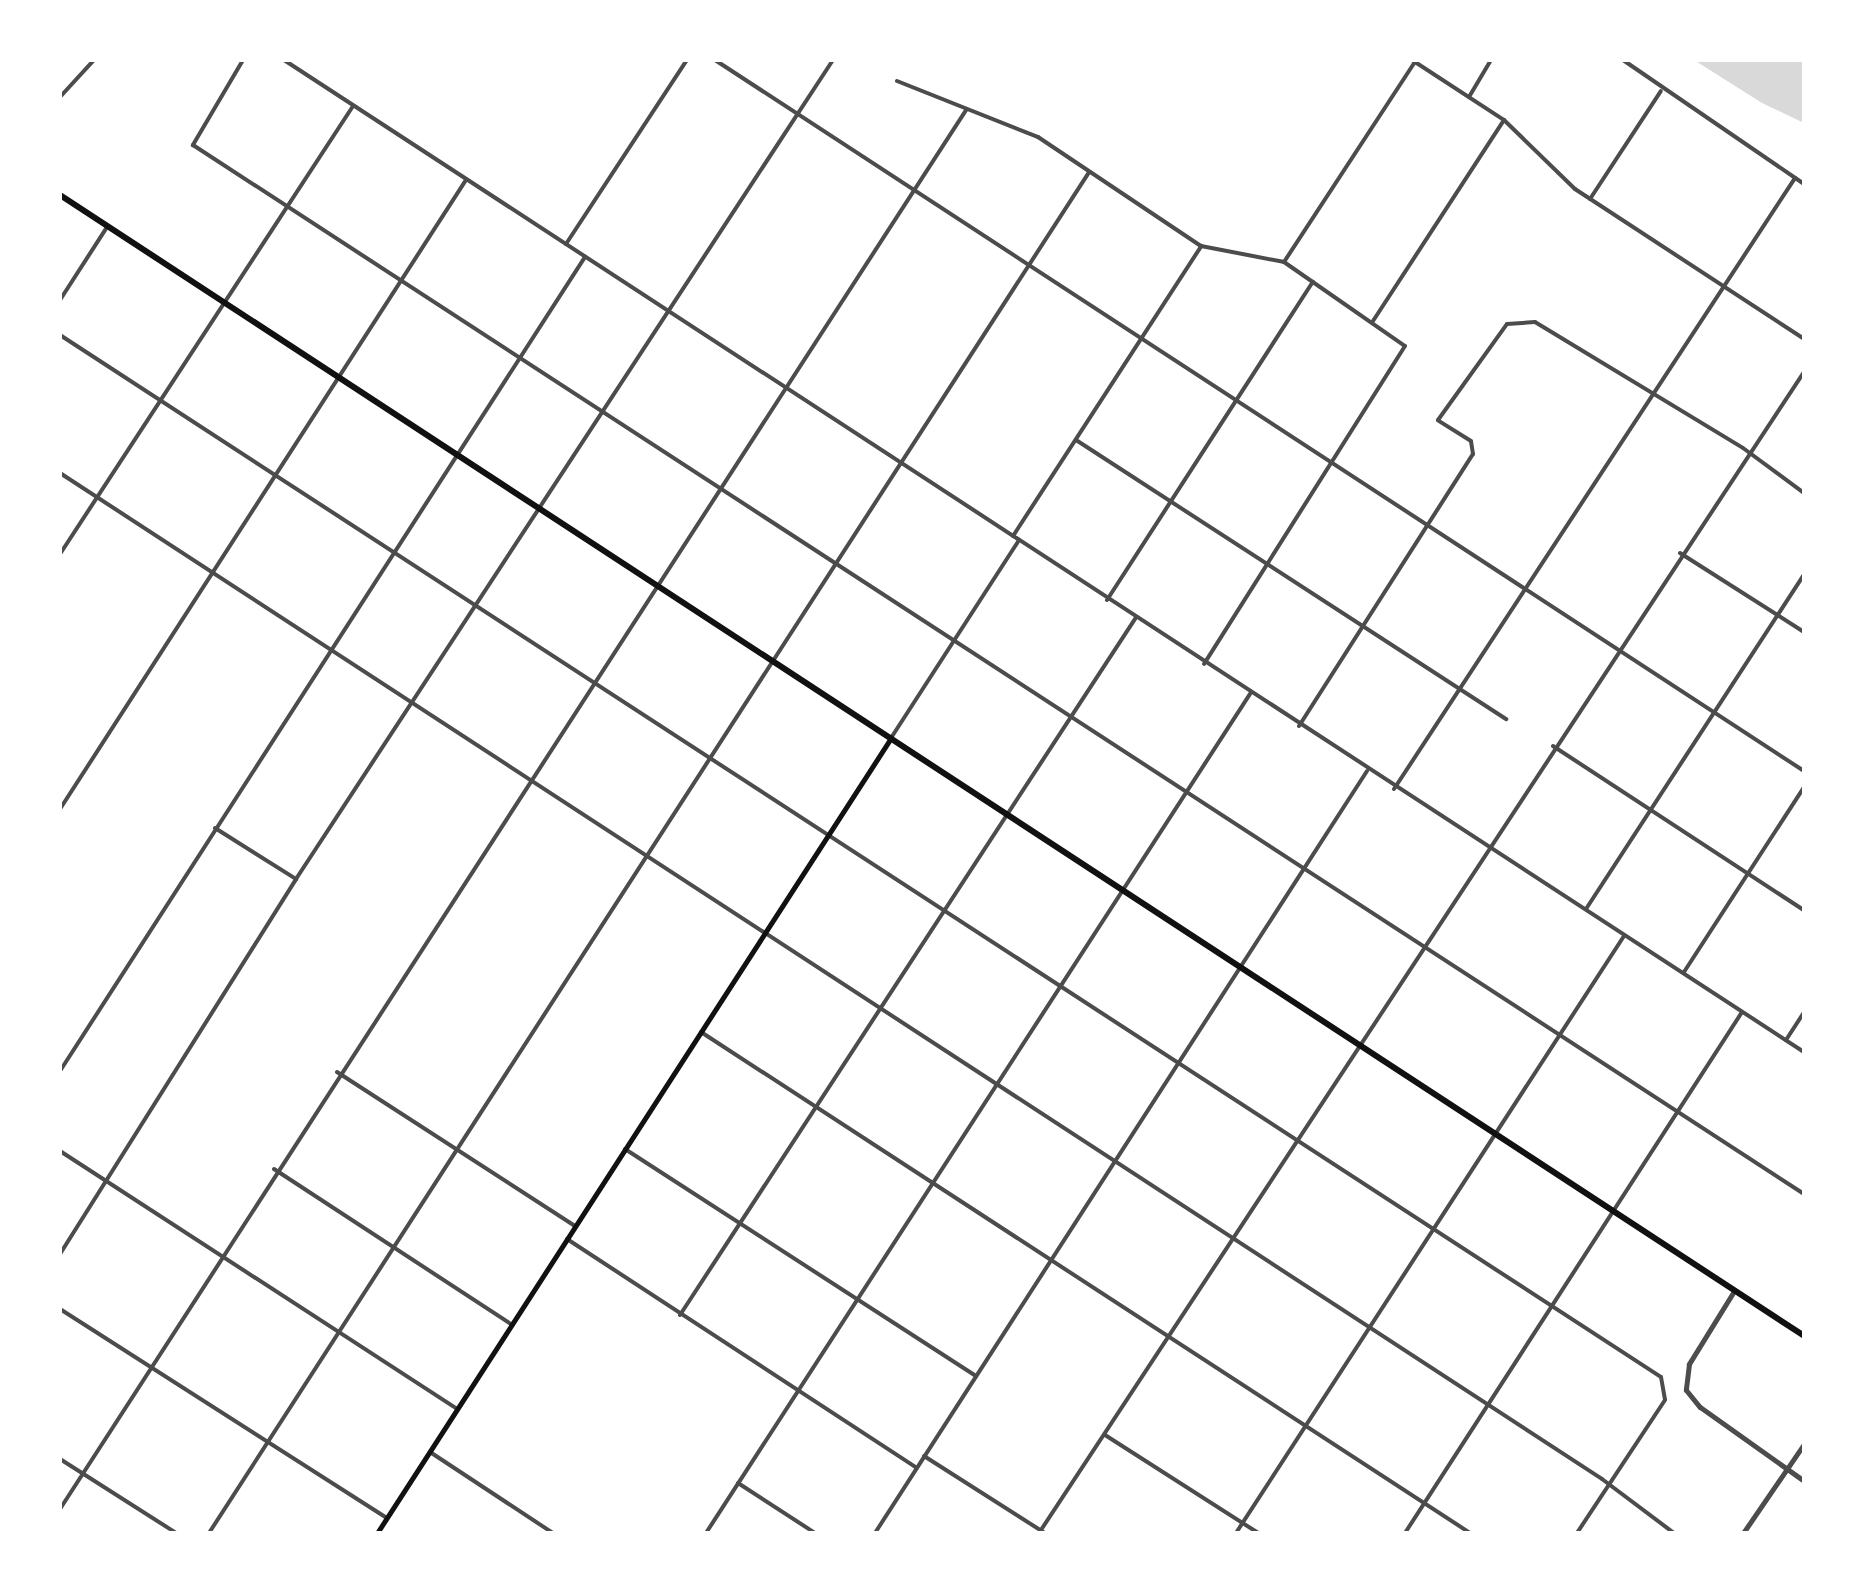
<!DOCTYPE html>
<html>
<head>
<meta charset="utf-8">
<style>
  body { margin:0 }
  #map { position:relative; width:1864px; height:1593px; overflow:hidden; background:#fff; font-family:Commissioner,sans-serif }
  div>[style] { position:absolute }
  .water>* { inset:0; background:#d9d9d9 }
  .minor>* { height:4px; margin:-2px; padding:0 2px; transform-origin:2px; border-radius:2px; background:#4c4c4c }
  .tertiary>* { height:5px; margin:-2.5px; padding:0 2.5px; transform-origin:2.5px; border-radius:2.5px; background:#4c4c4c }
  .secondary>* { height:5px; margin:-2.5px; padding:0 2.5px; transform-origin:2.5px; border-radius:2.5px; background:#111 }
  .primary>* { height:6px; margin:-3px; padding:0 3px; transform-origin:3px; border-radius:3px; background:#111 }
  span { translate:-50% -50%; white-space:nowrap; text-align:center; line-height:1.15; -webkit-text-stroke:8px #fff; paint-order:stroke }
  .frame { position:absolute; inset:0; border:62px solid #fff; pointer-events:none }
</style>
</head>
<body>
<div id="map">
  <div class="water">
    <div style="clip-path:polygon(1694px 60px,1804px 60px,1804px 123px,1762px 103px)"></div>
  </div>
  <div class="minor">
    <div style="left:243px;top:60px;width:99px;rotate:120.5deg"></div>
    <div style="left:193px;top:145px;width:1922px;rotate:33.07deg"></div>
    <div style="left:284px;top:60px;width:1815px;rotate:33.13deg"></div>
    <div style="left:715px;top:60px;width:1301px;rotate:33.14deg"></div>
    <div style="left:1412px;top:60px;width:110px;rotate:33.1deg"></div>
    <div style="left:1504px;top:120px;width:99px;rotate:44.2deg"></div>
    <div style="left:1575px;top:189px;width:274px;rotate:33.2deg"></div>
    <div style="left:1623px;top:60px;width:219px;rotate:34.4deg"></div>
    <div style="left:897px;top:81px;width:152px;rotate:21.7deg"></div>
    <div style="left:1038px;top:137px;width:196px;rotate:33.8deg"></div>
    <div style="left:1201px;top:246px;width:85px;rotate:10.9deg"></div>
    <div style="left:1284px;top:262px;width:147px;rotate:34.8deg"></div>
    <div style="left:1405px;top:346px;width:376px;rotate:122.3deg"></div>
    <div style="left:60px;top:97px;width:50px;rotate:-47.4deg"></div>
    <div style="left:1469px;top:97px;width:43px;rotate:-59.3deg"></div>
    <div style="left:1590px;top:199px;width:129px;rotate:-56.7deg"></div>
    <div style="left:566px;top:244px;width:220px;rotate:-56.7deg"></div>
    <div style="left:1284px;top:262px;width:239px;rotate:-56.8deg"></div>
    <div style="left:60px;top:300px;width:87px;rotate:-57.2deg"></div>
    <div style="left:1373px;top:321px;width:240px;rotate:-56.9deg"></div>
    <div style="left:60px;top:335px;width:1910px;rotate:33.06deg"></div>
    <div style="left:1661px;top:1377px;width:23px;rotate:80deg"></div>
    <div style="left:1665px;top:1400px;width:159px;rotate:123.5deg"></div>
    <div style="left:1076px;top:440px;width:513px;rotate:32.98deg"></div>
    <div style="left:60px;top:473px;width:1841px;rotate:33.12deg"></div>
    <div style="left:1602px;top:1479px;width:90px;rotate:36.9deg"></div>
    <div style="left:1013px;top:536px;width:346px;rotate:-57deg"></div>
    <div style="left:1680px;top:553px;width:147px;rotate:32.5deg"></div>
    <div style="left:60px;top:554px;width:535px;rotate:-56.81deg"></div>
    <div style="left:1107px;top:600px;width:379px;rotate:-57.1deg"></div>
    <div style="left:1299px;top:726px;width:323px;rotate:-57.4deg"></div>
    <div style="left:1473px;top:454px;width:13px;rotate:-99deg"></div>
    <div style="left:1471px;top:441px;width:39px;rotate:-148deg"></div>
    <div style="left:1438px;top:420px;width:118px;rotate:-54.3deg"></div>
    <div style="left:1507px;top:324px;width:28px;rotate:-4deg"></div>
    <div style="left:1535px;top:322px;width:243px;rotate:31.2deg"></div>
    <div style="left:1743px;top:448px;width:76px;rotate:36.4deg"></div>
    <div style="left:891px;top:738px;width:234px;rotate:-57.1deg"></div>
    <div style="left:1553px;top:746px;width:300px;rotate:33.2deg"></div>
    <div style="left:1394px;top:789px;width:731px;rotate:-56.72deg"></div>
    <div style="left:60px;top:809px;width:749px;rotate:-57.16deg"></div>
    <div style="left:215px;top:828px;width:96px;rotate:32.2deg"></div>
    <div style="left:1586px;top:909px;width:400px;rotate:-56.9deg"></div>
    <div style="left:1684px;top:972px;width:221px;rotate:-57deg"></div>
    <div style="left:701px;top:1032px;width:918px;rotate:33.08deg"></div>
    <div style="left:1786px;top:1040px;width:33px;rotate:-57deg"></div>
    <div style="left:60px;top:1071px;width:969px;rotate:-57.18deg"></div>
    <div style="left:337px;top:1072px;width:283px;rotate:32.9deg"></div>
    <div style="left:625px;top:1149px;width:418px;rotate:32.9deg"></div>
    <div style="left:60px;top:1151px;width:473px;rotate:33deg"></div>
    <div style="left:274px;top:1169px;width:285px;rotate:33.2deg"></div>
    <div style="left:567px;top:1239px;width:418px;rotate:33.2deg"></div>
    <div style="left:60px;top:1254px;width:443px;rotate:-57.8deg"></div>
    <div style="left:296px;top:879px;width:979px;rotate:-56.75deg"></div>
    <div style="left:60px;top:1309px;width:388px;rotate:32.6deg"></div>
    <div style="left:680px;top:1315px;width:832px;rotate:-56.83deg"></div>
    <div style="left:1105px;top:1435px;width:182px;rotate:32.6deg"></div>
    <div style="left:430px;top:1452px;width:147px;rotate:33.4deg"></div>
    <div style="left:924px;top:1456px;width:143px;rotate:32.5deg"></div>
    <div style="left:60px;top:1459px;width:138px;rotate:32.5deg"></div>
    <div style="left:738px;top:1483px;width:92px;rotate:33deg"></div>
    <div style="left:60px;top:1509px;width:1667px;rotate:-57.07deg"></div>
    <div style="left:209px;top:1533px;width:1621px;rotate:-57.11deg"></div>
    <div style="left:706px;top:1533px;width:1000px;rotate:-57.04deg"></div>
    <div style="left:875px;top:1533px;width:907px;rotate:-57.15deg"></div>
    <div style="left:1039px;top:1533px;width:1390px;rotate:-56.62deg"></div>
    <div style="left:1236px;top:1533px;width:712px;rotate:-56.98deg"></div>
    <div style="left:1405px;top:1533px;width:620px;rotate:-57.1deg"></div>
  </div>
  <div class="tertiary">
    <div style="left:1734px;top:1291px;width:86px;rotate:121.7deg"></div>
    <div style="left:1689px;top:1364px;width:26px;rotate:97deg"></div>
    <div style="left:1686px;top:1390px;width:22px;rotate:51deg"></div>
    <div style="left:1700px;top:1407px;width:128px;rotate:35.4deg"></div>
    <div style="left:1743px;top:1533px;width:108px;rotate:-55.6deg"></div>
  </div>
  <div class="secondary">
    <div style="left:377px;top:1533px;width:947px;rotate:-57.12deg"></div>
  </div>
  <div class="primary">
    <div style="left:60px;top:195px;width:2084px;rotate:33.19deg"></div>
  </div>
  <div class="frame"></div>
</div>
</body>
</html>
